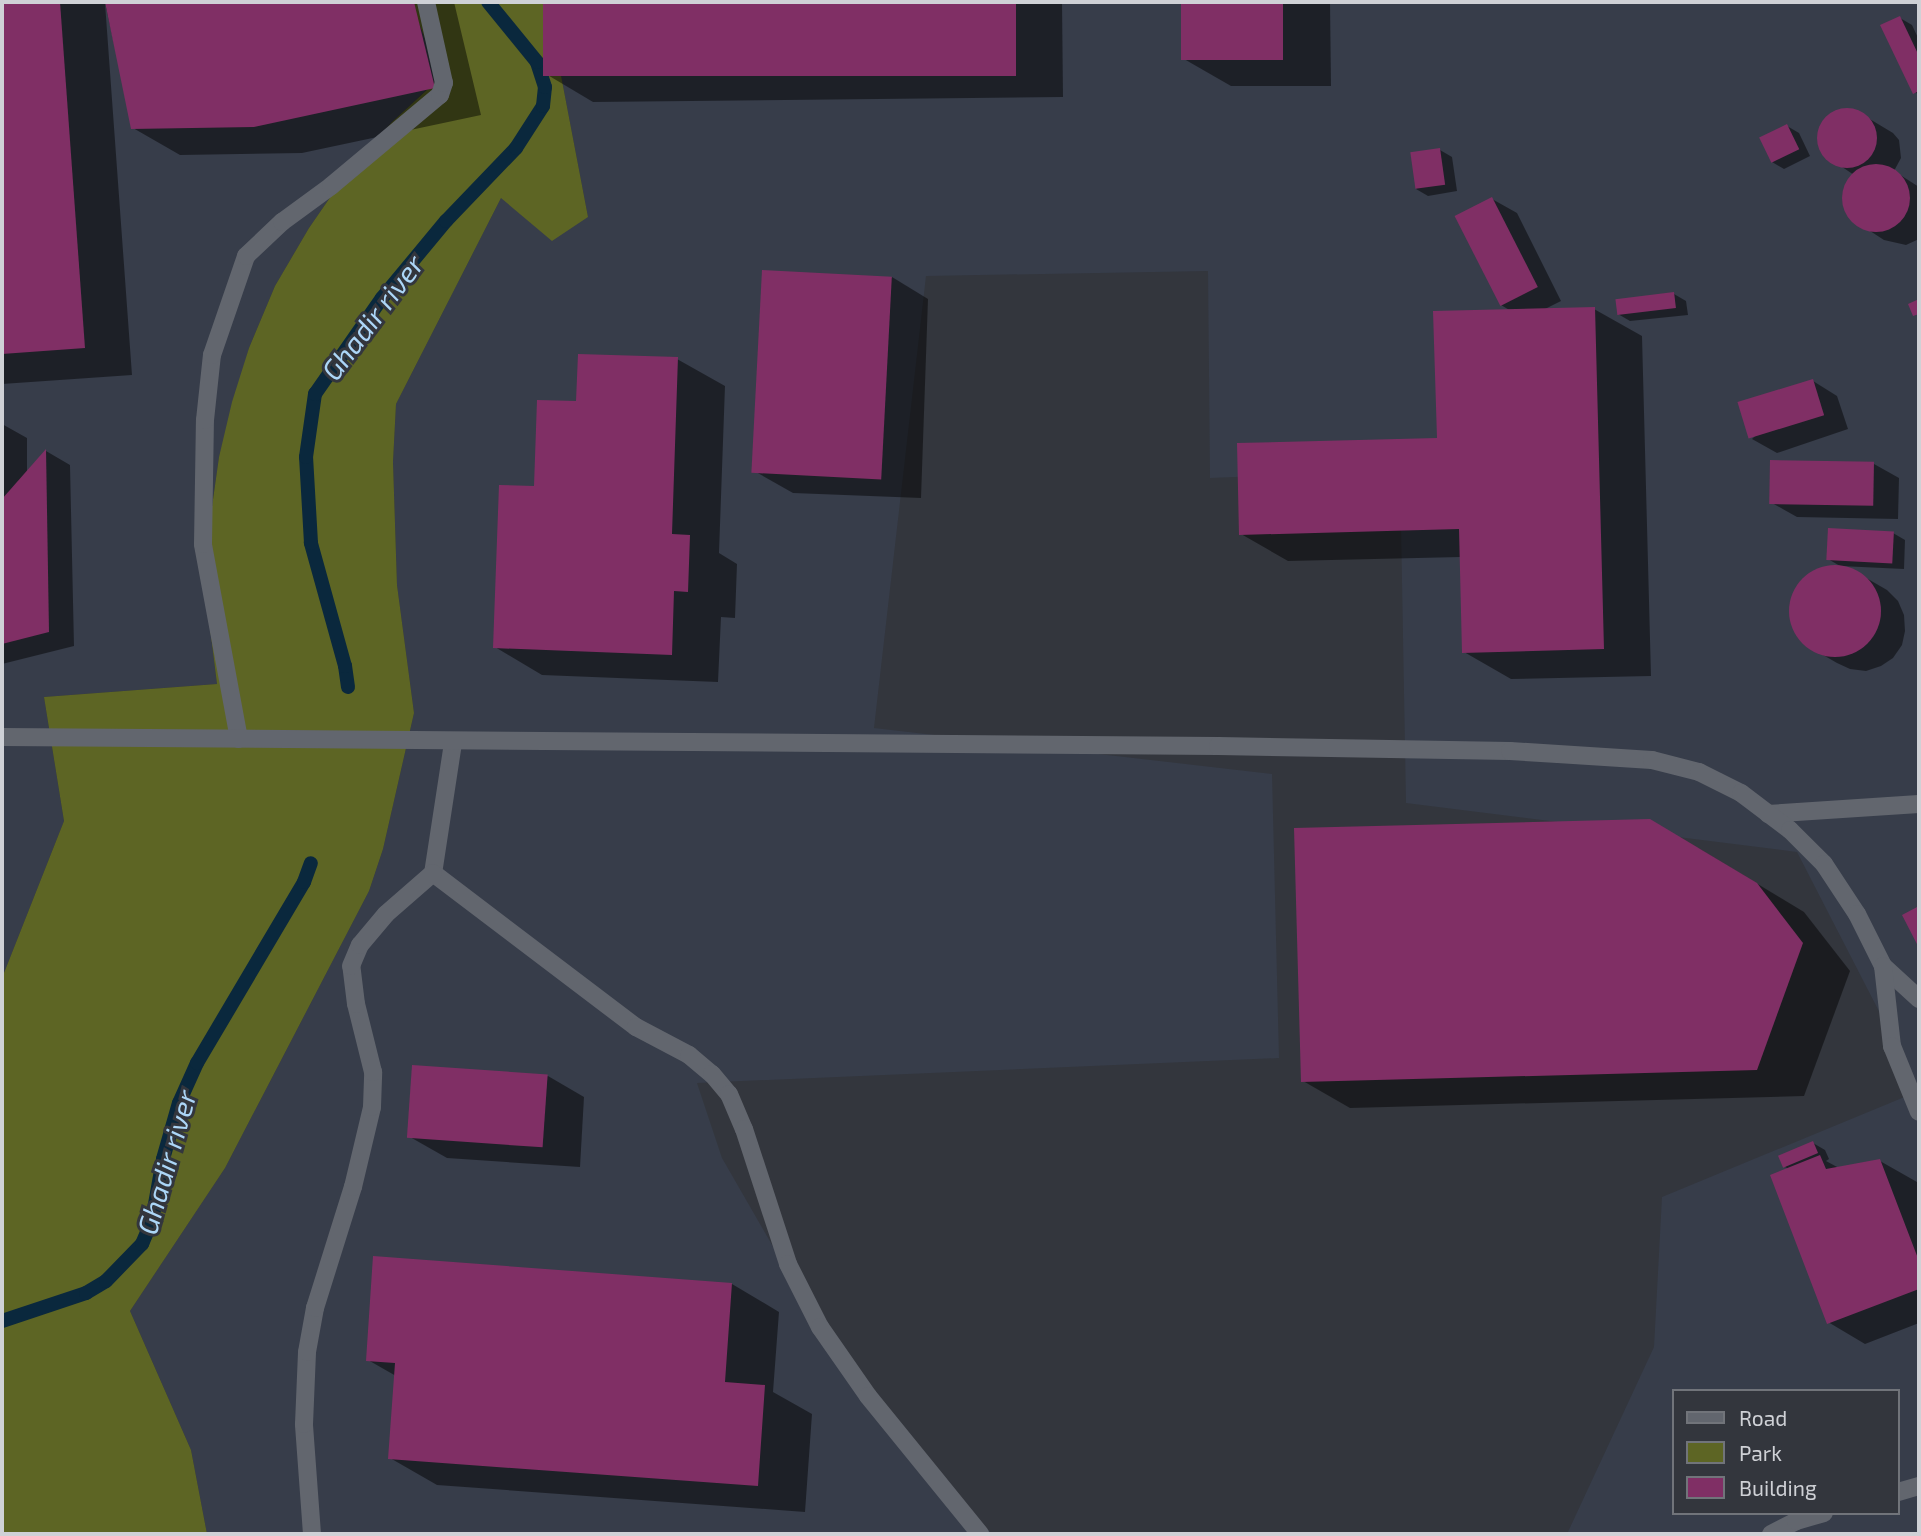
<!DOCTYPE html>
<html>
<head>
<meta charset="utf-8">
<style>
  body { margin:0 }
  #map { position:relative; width:1921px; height:1536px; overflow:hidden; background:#33363d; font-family:"Exo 2",sans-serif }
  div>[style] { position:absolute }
  .built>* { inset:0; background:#373d4a }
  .green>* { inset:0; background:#5d6524 }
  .shadow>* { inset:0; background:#0007 }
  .stream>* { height:14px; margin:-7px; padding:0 7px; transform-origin:7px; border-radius:7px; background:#0a283d }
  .building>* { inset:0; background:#802f65; transform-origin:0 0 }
  .round { border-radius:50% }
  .lane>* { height:18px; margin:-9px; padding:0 9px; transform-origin:9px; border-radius:9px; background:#62666e }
  .street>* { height:18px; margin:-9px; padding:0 9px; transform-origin:9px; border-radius:9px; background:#62666e }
  .secondary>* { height:18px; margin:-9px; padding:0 9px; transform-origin:9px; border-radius:9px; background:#62666e }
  span { translate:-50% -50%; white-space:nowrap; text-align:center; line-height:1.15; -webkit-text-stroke:6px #33363d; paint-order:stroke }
  .water-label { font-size:28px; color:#acd6f7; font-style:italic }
  .frame { position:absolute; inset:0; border:4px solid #cfd1d6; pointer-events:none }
  .legend { position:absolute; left:1672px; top:1389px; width:228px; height:126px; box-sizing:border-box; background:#33363d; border:2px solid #71747a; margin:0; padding:9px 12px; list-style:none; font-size:21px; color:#cfd1d6 }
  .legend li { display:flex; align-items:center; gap:14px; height:35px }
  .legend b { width:35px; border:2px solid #71747a }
</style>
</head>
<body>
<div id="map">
  <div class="built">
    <div style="clip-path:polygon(2px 2px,410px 2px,441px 76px,392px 122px,347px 173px,309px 228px,275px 286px,249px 348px,219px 457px,211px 514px,210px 628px,217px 684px,44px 697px,64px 821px,2px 978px)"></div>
    <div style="clip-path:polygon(547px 2px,1919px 2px,1919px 1089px,1797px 852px,1406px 803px,1400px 470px,1210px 478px,1208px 271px,926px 276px,874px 728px,1272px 774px,1279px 1058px,697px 1083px,722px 1158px,858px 1394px,992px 1534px,207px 1534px,191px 1450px,130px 1311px,225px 1168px,369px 891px,383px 849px,414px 713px,397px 585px,393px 462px,396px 404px,501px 198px,588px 217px)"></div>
    <div style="clip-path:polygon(evenodd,1919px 1091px,1919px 1534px,1567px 1534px,1654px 1347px,1662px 1197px,1919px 1091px,1674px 1391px,1898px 1391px,1898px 1513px,1674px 1513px,1674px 1391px)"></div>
  </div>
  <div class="green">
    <div style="clip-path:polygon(410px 2px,547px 2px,588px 217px,552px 241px,501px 198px,396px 404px,393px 462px,397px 585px,414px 713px,383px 849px,369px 891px,225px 1168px,130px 1311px,191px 1450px,207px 1534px,2px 1534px,2px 978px,64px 821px,44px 697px,217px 684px,210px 628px,211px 514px,219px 457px,232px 402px,249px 348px,275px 286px,309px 228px,347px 173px,392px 122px,441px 77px)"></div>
  </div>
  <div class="shadow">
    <div style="clip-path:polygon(2px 2px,454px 2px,481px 115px,302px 153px,180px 155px,133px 128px,105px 3px,132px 375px,2px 384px)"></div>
    <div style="clip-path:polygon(545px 2px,1062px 2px,1063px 97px,593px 102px,546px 74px)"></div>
    <div style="clip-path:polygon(1183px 2px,1330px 2px,1331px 86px,1231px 86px,1184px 59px)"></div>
    <div style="clip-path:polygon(1900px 18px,1912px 25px,1919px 40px,1919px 95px,1915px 92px)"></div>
    <div style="clip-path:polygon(1842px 110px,1851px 110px,1868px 118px,1893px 133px,1899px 140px,1901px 158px,1894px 171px,1919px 187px,1919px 239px,1906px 245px,1884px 240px,1850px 218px,1843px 198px,1844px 188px,1854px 175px,1826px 156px,1819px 138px,1825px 120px)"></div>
    <div style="clip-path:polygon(1787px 126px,1799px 133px,1810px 156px,1784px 169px,1772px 162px)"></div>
    <div style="clip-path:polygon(1440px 150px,1452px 157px,1457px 191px,1428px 196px,1416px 189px)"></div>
    <div style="clip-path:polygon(1492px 199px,1517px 213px,1561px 301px,1543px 310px,1594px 309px,1642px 336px,1651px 676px,1511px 679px,1464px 652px,1461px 557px,1288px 561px,1241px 534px,1439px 440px,1511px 311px,1501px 305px)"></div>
    <div style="clip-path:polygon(892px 277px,928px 299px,921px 498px,793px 493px,756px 472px)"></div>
    <div style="clip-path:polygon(1674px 294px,1686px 301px,1688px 315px,1630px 321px,1618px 314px)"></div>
    <div style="clip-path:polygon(677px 359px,725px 386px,719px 553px,737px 564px,735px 618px,721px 617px,718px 682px,542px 675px,495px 647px,536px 488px)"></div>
    <div style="clip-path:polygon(1813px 381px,1837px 396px,1848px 429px,1777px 453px,1752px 439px)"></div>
    <div style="clip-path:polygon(2px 424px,27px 438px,27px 473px,46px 451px,70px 465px,74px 646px,2px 664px)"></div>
    <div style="clip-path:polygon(1874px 464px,1899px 478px,1898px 519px,1797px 517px,1772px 503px)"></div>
    <div style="clip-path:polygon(1893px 533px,1905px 540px,1904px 569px,1840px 566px,1828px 559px)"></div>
    <div style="clip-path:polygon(1836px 567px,1861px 575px,1887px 590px,1898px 601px,1904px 615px,1905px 631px,1902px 645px,1893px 658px,1881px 666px,1866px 671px,1850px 669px,1837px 663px,1811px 648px,1793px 623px,1794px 597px,1800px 584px,1822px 569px)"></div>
    <div style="clip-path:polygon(1698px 848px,1804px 912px,1850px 971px,1804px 1096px,1350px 1108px,1303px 1081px)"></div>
    <div style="clip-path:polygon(548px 1076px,584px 1097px,580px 1167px,447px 1158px,410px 1137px)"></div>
    <div style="clip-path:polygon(1813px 1143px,1825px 1150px,1829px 1159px,1826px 1161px,1839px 1168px,1880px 1161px,1917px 1182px,1919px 1323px,1865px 1344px,1828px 1322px,1789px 1169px,1785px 1167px)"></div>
    <div style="clip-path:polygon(732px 1284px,779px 1312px,773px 1392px,812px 1414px,805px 1512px,437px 1485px,390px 1458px,396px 1376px,368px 1360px)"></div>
  </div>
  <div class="stream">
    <div style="left:348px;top:687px;width:21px;rotate:-98deg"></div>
    <div style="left:345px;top:666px;width:128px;rotate:-105.5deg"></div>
    <div style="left:311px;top:543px;width:86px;rotate:-93.3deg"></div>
    <div style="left:306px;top:457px;width:64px;rotate:-81.9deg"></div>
    <div style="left:315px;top:394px;width:117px;rotate:-55.1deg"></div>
    <div style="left:382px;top:298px;width:100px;rotate:-50.3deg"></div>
    <div style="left:446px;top:221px;width:101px;rotate:-46.2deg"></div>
    <div style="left:516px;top:148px;width:50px;rotate:-57.3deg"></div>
    <div style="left:543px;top:106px;width:19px;rotate:-84deg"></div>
    <div style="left:545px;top:87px;width:26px;rotate:-108deg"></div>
    <div style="left:537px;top:62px;width:77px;rotate:-129.2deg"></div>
    <div style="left:2px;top:1321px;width:89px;rotate:-18.4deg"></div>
    <div style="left:86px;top:1293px;width:23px;rotate:-31deg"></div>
    <div style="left:106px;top:1281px;width:52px;rotate:-45.8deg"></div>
    <div style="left:142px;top:1244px;width:25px;rotate:-67deg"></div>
    <div style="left:152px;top:1221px;width:63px;rotate:-79.9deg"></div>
    <div style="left:163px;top:1159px;width:58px;rotate:-74.1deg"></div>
    <div style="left:179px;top:1103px;width:44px;rotate:-65.8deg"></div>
    <div style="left:197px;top:1063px;width:210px;rotate:-59.4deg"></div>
    <div style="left:304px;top:882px;width:20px;rotate:-70deg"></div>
  </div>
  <div class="building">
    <div style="clip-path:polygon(2px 2px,60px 2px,85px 348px,2px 354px)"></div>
    <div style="clip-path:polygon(105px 2px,414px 2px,435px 88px,254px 127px,131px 129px)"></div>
    <div style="left:543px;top:2px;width:473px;height:74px"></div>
    <div style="left:1181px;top:2px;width:102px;height:58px"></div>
    <div style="clip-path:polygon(1900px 16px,1919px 56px,1919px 91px,1913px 94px,1880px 25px)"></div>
    <div class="round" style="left:1817px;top:108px;width:60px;height:60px"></div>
    <div style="left:1787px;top:124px;width:28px;height:31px;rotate:64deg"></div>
    <div style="left:1440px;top:148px;width:37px;height:30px;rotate:82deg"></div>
    <div class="round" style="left:1842px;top:164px;width:68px;height:68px"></div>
    <div style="left:1492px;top:197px;width:101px;height:42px;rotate:63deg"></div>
    <div style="left:762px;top:270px;width:130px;height:203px;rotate:3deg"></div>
    <div style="left:1674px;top:292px;width:16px;height:59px;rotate:83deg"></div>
    <div style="clip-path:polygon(1919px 299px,1919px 314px,1913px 316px,1908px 304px)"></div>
    <div style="clip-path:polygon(1595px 307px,1604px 649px,1462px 653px,1459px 529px,1239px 535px,1237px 443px,1437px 438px,1433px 311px)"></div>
    <div style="clip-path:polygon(578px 354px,678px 357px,672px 534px,690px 535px,688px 592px,674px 591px,672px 655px,493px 648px,499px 485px,534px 486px,537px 400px,576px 401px)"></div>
    <div style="left:1813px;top:379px;width:38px;height:79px;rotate:73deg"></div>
    <div style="clip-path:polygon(46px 449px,49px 632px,2px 644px,2px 499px)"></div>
    <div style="left:1770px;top:460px;width:104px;height:44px;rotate:1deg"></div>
    <div style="left:1828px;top:528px;width:66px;height:32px;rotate:3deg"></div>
    <div class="round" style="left:1789px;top:565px;width:92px;height:92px"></div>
    <div style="clip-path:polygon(1650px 819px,1757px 883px,1803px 943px,1757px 1070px,1301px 1082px,1294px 828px)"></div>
    <div style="clip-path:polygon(1919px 906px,1919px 948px,1902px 915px)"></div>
    <div style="left:412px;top:1065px;width:136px;height:73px;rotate:4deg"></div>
    <div style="left:1813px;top:1141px;width:13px;height:38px;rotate:67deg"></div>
    <div style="clip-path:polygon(1820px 1155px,1826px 1169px,1880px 1159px,1919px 1261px,1919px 1289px,1827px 1324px,1770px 1175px)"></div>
    <div style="clip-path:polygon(373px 1256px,732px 1283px,725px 1382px,765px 1385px,758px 1486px,388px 1459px,395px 1363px,366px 1361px)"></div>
  </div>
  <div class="lane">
    <div style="left:239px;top:739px;width:198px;rotate:-100.5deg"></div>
    <div style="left:203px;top:544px;width:124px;rotate:-89.1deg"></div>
    <div style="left:205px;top:420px;width:65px;rotate:-83.9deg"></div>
    <div style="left:212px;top:355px;width:105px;rotate:-71deg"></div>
    <div style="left:246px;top:256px;width:50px;rotate:-43.4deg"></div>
    <div style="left:282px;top:222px;width:61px;rotate:-36.3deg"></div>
    <div style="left:331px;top:186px;width:142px;rotate:-39.9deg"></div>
    <div style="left:440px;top:95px;width:13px;rotate:-72deg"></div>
    <div style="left:444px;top:83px;width:83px;rotate:-102.5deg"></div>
    <div style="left:453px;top:743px;width:132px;rotate:98.7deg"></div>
    <div style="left:433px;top:873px;width:255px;rotate:37.2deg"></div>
    <div style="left:636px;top:1027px;width:60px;rotate:27.8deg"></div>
    <div style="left:689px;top:1055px;width:30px;rotate:40deg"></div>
    <div style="left:712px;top:1074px;width:26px;rotate:50deg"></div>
    <div style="left:729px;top:1094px;width:38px;rotate:67deg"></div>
    <div style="left:744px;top:1129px;width:142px;rotate:71.9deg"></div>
    <div style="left:788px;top:1264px;width:71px;rotate:63.1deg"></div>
    <div style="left:820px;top:1327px;width:84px;rotate:55.2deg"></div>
    <div style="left:868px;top:1396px;width:178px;rotate:50.9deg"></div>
    <div style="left:1768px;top:814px;width:151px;rotate:-3.8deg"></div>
    <div style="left:312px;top:1534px;width:110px;rotate:-94.2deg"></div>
    <div style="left:304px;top:1424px;width:72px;rotate:-87.6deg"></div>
    <div style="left:307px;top:1352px;width:45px;rotate:-79.7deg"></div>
    <div style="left:315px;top:1308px;width:127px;rotate:-72.6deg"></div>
    <div style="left:353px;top:1187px;width:82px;rotate:-76.6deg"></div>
    <div style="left:372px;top:1107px;width:35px;rotate:-88deg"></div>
    <div style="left:373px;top:1072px;width:70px;rotate:-104deg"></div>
    <div style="left:356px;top:1004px;width:38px;rotate:-97deg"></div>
    <div style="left:351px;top:966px;width:23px;rotate:-67deg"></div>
    <div style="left:360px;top:945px;width:40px;rotate:-50deg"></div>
    <div style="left:386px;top:914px;width:62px;rotate:-41.1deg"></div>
  </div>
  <div class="street">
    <div style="left:1898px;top:1492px;width:22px;rotate:-16deg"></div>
    <div style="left:1771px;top:1534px;width:28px;rotate:-27deg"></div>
    <div style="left:1796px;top:1521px;width:29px;rotate:-16deg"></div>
  </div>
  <div class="secondary">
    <div style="left:2px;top:737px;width:1216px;rotate:0.42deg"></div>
    <div style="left:1218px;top:746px;width:292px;rotate:1deg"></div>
    <div style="left:1510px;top:751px;width:142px;rotate:3.6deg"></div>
    <div style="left:1652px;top:760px;width:49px;rotate:14.3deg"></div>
    <div style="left:1699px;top:772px;width:47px;rotate:26.6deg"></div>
    <div style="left:1741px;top:793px;width:61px;rotate:37.1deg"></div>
    <div style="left:1790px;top:830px;width:48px;rotate:45deg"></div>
    <div style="left:1824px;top:864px;width:60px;rotate:56.6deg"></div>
    <div style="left:1857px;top:914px;width:58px;rotate:63.4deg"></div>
    <div style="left:1883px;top:966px;width:49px;rotate:42.5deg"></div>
    <div style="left:1883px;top:966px;width:81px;rotate:83.6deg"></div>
    <div style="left:1892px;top:1046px;width:71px;rotate:67.8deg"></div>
  </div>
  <div class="water-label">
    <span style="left:372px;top:317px;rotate:-53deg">Ghadir river</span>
    <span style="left:166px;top:1162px;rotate:-74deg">Ghadir river</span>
  </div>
  <div class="frame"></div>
  <ul class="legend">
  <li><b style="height:9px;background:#62666e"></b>Road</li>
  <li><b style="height:19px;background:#5d6524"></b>Park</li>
  <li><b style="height:19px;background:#802f65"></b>Building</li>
  </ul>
</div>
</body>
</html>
